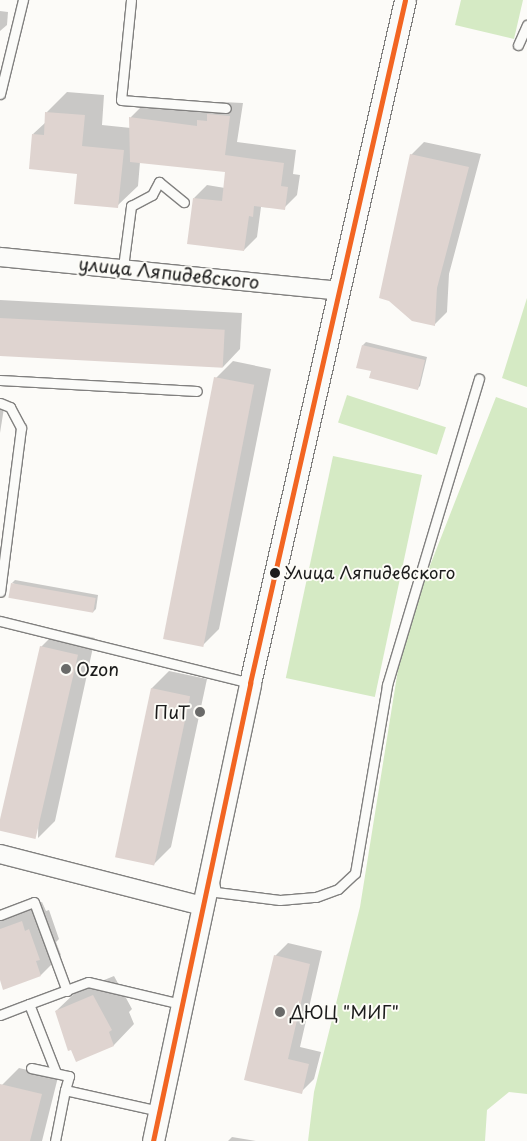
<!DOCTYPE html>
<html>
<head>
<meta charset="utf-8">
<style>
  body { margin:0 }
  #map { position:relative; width:527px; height:1141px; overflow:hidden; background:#fcfbf8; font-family:"Playpen Sans",sans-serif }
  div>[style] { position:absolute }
  .green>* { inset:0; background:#d5eac4; transform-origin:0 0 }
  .shadow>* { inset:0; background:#0003 }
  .building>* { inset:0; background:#dfd4d0; transform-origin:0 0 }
  .roads { filter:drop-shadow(1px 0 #81807f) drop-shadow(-1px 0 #81807f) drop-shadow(0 1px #81807f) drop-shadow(0 -1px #81807f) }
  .service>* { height:9px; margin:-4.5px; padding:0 4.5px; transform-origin:4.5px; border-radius:4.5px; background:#fbfbf9 }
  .minor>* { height:18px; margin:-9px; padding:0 9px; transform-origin:9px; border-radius:9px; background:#fbfbf9 }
  .tertiary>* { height:21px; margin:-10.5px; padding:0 10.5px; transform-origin:10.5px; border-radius:10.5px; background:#fbfbf9 }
  .bus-1>* { height:5px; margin:-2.5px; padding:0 2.5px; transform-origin:2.5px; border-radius:2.5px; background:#f26522 }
  .dots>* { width:14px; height:14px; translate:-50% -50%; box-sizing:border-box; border:2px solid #fdfcf7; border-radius:50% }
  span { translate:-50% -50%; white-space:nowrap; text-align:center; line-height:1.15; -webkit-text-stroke:4px #fdfcf7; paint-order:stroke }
  .bus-label { font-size:17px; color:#1c1c1c }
  .left { translate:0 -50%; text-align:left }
  .street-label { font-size:18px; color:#1c1c1c }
  .poi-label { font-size:18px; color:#1c1c1c }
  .right { translate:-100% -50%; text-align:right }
</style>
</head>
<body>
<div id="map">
  <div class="green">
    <div style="clip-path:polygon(461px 0,523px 0,514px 39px,455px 25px)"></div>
    <div style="clip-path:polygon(527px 298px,527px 387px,502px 378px)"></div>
    <div style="left:347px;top:395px;width:104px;height:29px;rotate:18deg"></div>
    <div style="clip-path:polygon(496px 397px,527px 408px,527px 1094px,509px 1092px,487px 1110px,485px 1141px,308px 1141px,314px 1092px,360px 907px,404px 632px)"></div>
    <div style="left:333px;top:456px;width:91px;height:227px;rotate:12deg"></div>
  </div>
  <div class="shadow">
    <div style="clip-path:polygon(0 11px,8px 12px,7px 25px,0 31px)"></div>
    <div style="clip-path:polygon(67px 92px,104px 95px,102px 125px,131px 128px,131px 117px,144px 104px,206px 113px,222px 102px,243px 103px,237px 142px,296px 150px,293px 174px,300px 175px,297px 195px,284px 208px,261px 207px,257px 237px,244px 250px,194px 198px,207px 185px,225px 188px,227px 171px,140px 162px,138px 186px,117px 206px,33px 134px,46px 122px,47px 112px)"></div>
    <div style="clip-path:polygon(424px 142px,481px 154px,449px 274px,447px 312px,434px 325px,411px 155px)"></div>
    <div style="clip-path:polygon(0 300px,242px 313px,240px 349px,223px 367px,0 355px)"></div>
    <div style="clip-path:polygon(366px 342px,427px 357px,420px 386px,417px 389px,372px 370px,363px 345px)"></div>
    <div style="clip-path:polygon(233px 361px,271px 369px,219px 629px,202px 646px,216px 378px)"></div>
    <div style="clip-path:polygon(0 408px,4px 408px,0 433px)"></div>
    <div style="clip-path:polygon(15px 580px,98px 595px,96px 609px,93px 612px,12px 583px)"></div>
    <div style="clip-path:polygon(58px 630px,95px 638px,55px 821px,38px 838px,41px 647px)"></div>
    <div style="clip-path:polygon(169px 671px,207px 679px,171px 847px,154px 864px,152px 688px)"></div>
    <div style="clip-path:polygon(42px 902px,46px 911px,49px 910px,59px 939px,56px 942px,61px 955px,41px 975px,0 977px,0 920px,6px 914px)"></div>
    <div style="clip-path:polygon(288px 943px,322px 951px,300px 1047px,321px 1052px,314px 1079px,301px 1092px,246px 1079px,275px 956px)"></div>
    <div style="clip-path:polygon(114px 976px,132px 1009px,129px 1012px,134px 1024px,114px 1045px,77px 1060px,56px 1011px,77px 991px)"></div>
    <div style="clip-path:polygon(19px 1068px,58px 1077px,42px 1141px,0 1141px,2px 1085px)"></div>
    <div style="clip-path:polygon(232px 1137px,256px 1141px,228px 1141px)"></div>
  </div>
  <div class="building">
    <div style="clip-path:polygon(45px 112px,85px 115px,82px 146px,124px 150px,118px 208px,74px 204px,77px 174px,29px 169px,32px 134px,44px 135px)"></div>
    <div style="clip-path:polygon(207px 114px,230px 116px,225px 155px,284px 163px,281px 186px,288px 187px,285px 210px,254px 206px,253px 217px,249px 216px,244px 251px,187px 244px,193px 198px,222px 201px,225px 172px,130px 162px,129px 117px,197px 126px,197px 120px,207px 121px)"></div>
    <div style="clip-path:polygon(410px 154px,469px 167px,437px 288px,435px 326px,412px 321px,389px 301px,379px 298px)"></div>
    <div style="left:0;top:318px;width:225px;height:38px;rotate:3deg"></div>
    <div style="clip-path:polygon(362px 345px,425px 360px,418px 390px,369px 378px,371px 371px,356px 368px)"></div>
    <div style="left:214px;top:377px;width:41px;height:267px;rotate:11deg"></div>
    <div style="left:11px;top:583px;width:86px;height:15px;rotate:10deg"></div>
    <div style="left:40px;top:646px;width:39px;height:189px;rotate:13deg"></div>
    <div style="left:151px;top:688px;width:40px;height:173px;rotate:12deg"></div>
    <div style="clip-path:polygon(22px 921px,25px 931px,29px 929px,40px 960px,36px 961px,41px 976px,3px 990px,0 980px,0 929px)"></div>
    <div style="clip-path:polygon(274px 955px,310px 964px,288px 1059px,309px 1064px,302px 1094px,244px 1080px)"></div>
    <div style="clip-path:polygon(93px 995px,112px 1030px,109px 1032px,114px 1046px,76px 1062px,71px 1050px,68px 1051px,55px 1011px)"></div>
    <div style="clip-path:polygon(0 1084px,42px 1094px,30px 1141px,0 1141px)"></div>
  </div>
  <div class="roads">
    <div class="service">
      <div style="left:131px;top:0;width:100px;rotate:95.7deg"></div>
      <div style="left:121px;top:100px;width:105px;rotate:4.4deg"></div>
      <div style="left:518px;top:45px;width:22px;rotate:-66deg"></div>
      <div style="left:0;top:94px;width:97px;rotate:-76.3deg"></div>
      <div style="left:123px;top:267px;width:62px;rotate:-82.5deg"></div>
      <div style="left:131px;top:206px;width:24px;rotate:-28deg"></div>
      <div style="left:152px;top:195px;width:15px;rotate:-62deg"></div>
      <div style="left:159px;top:182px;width:32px;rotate:39deg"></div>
      <div style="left:0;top:380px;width:197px;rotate:3.2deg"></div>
      <div style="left:0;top:403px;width:11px;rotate:22deg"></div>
      <div style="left:10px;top:407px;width:24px;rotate:62deg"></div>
      <div style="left:21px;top:428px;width:165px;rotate:97.3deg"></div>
      <div style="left:0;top:621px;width:258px;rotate:13.9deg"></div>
      <div style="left:214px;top:882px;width:10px;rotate:79deg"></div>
      <div style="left:216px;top:892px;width:64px;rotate:7.1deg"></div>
      <div style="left:280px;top:900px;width:36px;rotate:-5deg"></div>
      <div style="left:316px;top:897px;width:23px;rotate:-20deg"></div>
      <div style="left:338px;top:889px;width:23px;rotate:-43deg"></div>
      <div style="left:355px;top:873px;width:191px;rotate:-80.3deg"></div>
      <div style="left:387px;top:685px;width:320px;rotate:-73.3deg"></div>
      <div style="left:0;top:915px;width:36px;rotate:-21deg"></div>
      <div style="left:34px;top:902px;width:95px;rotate:69.7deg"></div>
      <div style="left:29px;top:1004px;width:63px;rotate:-20.4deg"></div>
      <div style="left:88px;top:982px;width:96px;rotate:13.3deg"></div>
      <div style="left:0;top:1015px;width:31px;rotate:-21deg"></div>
      <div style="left:29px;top:1004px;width:74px;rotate:68.6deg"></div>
      <div style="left:31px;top:1068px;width:39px;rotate:12deg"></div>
      <div style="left:69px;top:1076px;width:15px;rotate:106deg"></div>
      <div style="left:55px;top:1141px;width:52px;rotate:-78.9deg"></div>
      <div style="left:65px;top:1090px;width:96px;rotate:12.6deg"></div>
    </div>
    <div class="minor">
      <div style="left:0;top:257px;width:340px;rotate:5.7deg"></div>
      <div style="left:0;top:854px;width:209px;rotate:14.4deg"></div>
    </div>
    <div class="tertiary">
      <div style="left:153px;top:1141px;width:468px;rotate:-78deg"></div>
      <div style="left:250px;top:683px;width:700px;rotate:-77.21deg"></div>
    </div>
  </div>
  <div class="bus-1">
    <div style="left:153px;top:1141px;width:468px;rotate:-78deg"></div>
    <div style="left:250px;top:683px;width:700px;rotate:-77.21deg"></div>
  </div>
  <div class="dots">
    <div style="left:275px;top:573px;background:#1c1c1c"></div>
    <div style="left:66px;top:669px;background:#6a6a69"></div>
    <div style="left:200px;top:712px;background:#6a6a69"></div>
    <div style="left:280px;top:1012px;background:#6a6a69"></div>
  </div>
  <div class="bus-label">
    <span class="left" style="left:284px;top:573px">Улица Ляпидевского</span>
  </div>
  <div class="street-label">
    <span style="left:169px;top:273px;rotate:6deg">улица Ляпидевского</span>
  </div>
  <div class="poi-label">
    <span class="left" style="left:76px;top:669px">Ozon</span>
    <span class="right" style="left:190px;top:712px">ПиТ</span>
    <span class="left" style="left:290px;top:1012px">ДЮЦ "МИГ"</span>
  </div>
</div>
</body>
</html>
